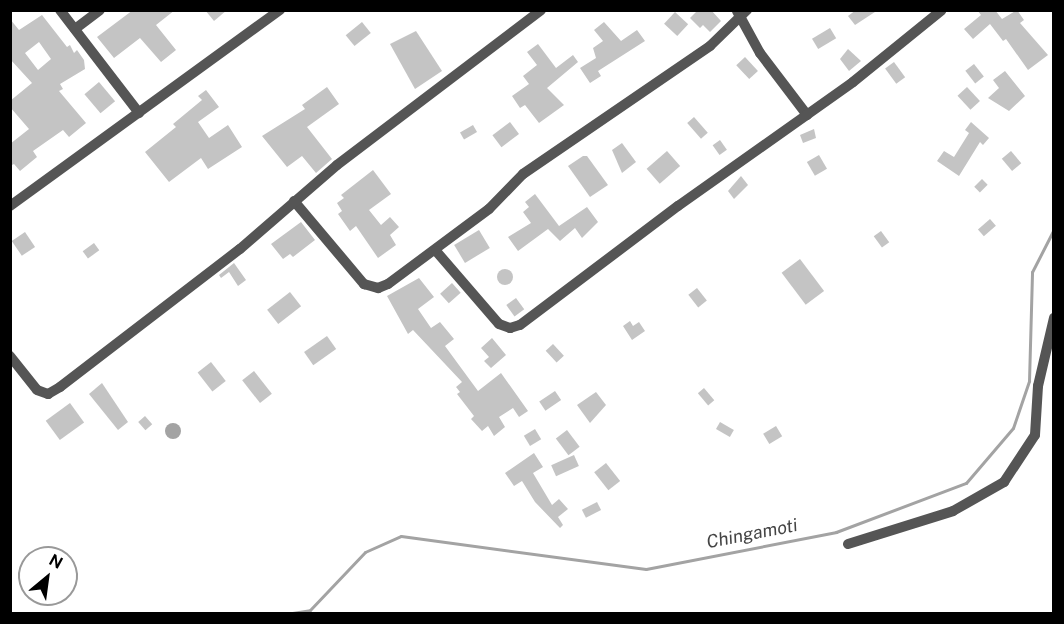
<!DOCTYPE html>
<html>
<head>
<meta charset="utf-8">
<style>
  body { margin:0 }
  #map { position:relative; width:1064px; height:624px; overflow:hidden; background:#fff; font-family:"Public Sans",sans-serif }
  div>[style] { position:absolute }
  .water>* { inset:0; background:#a3a3a3 }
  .round { border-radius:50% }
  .stream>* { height:3px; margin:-1.5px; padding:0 1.5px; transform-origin:1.5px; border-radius:1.5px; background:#a3a3a3 }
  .building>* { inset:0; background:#c4c4c4; transform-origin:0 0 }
  .street>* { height:10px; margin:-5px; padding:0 5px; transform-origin:5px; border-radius:5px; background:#555 }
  span { translate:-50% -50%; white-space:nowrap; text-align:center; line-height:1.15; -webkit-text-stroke:5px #fff; paint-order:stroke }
  .water-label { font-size:18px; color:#444; font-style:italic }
  .frame { position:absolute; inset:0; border:12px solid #000; pointer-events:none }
  .north { position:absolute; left:18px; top:546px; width:60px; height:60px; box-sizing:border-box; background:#fff; border:2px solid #999; border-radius:50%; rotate:29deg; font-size:16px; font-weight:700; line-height:24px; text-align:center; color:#000 }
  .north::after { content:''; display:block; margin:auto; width:21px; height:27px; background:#000; clip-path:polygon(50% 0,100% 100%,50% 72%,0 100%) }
</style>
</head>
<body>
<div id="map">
  <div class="water">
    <div class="round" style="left:165px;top:423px;width:16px;height:16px"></div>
  </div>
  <div class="stream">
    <div style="left:286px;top:614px;width:24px;rotate:-9deg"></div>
    <div style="left:310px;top:610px;width:80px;rotate:-46.5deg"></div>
    <div style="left:365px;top:552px;width:39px;rotate:-24deg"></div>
    <div style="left:401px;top:536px;width:247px;rotate:7.7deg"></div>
    <div style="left:646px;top:569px;width:194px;rotate:-11deg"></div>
    <div style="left:836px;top:532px;width:139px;rotate:-20.7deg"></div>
    <div style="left:966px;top:483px;width:72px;rotate:-49.5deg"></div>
    <div style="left:1013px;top:428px;width:50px;rotate:-71.2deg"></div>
    <div style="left:1029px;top:381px;width:109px;rotate:-88.4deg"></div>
    <div style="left:1032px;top:272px;width:48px;rotate:-62.9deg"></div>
  </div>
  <div class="building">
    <div style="clip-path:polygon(133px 10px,175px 10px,156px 25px,176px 50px,161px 62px,140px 38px,114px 58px,97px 37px)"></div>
    <div style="clip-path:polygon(205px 10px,227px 10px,214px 21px)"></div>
    <div style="clip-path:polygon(698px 10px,711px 10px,721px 21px,710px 32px,703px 25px,700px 28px,690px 18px)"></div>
    <div style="clip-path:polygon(856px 10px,878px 10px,855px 25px,848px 16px)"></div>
    <div style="clip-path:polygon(977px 10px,995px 10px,1002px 19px,1017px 10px,1024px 20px,1020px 23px,1048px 55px,1028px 70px,1006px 39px,1003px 41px,990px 24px,973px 39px,964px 29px,981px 15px)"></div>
    <div style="left:675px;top:12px;width:18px;height:16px;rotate:43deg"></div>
    <div style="clip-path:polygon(evenodd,42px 15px,67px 47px,70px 45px,74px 53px,77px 50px,84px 60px,85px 69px,60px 84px,63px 89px,59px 91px,86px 123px,69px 137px,63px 130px,33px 151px,37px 157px,20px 171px,14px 164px,10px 166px,10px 144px,29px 129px,10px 107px,10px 101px,32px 83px,10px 59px,10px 19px,19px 30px,42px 15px,39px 42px,51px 59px,38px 70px,25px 53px,39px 42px)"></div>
    <div style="left:362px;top:22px;width:14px;height:21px;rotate:51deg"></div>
    <div style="clip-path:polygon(604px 22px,621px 41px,637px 30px,645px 41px,598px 71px,601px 76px,590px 83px,580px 68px,596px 58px,593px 48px,603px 41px,594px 30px)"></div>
    <div style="left:830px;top:28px;width:12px;height:21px;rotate:59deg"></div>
    <div style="clip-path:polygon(416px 31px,442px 71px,415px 89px,390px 44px)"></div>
    <div style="clip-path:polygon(538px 44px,556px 68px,573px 55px,578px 62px,547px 88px,564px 105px,539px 123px,525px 105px,520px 108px,512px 96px,529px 84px,523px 76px,537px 65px,527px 52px)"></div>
    <div style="clip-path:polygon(848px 49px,861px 61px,849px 71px,840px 59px)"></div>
    <div style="left:745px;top:57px;width:19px;height:12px;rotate:47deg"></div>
    <div style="left:894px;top:62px;width:19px;height:11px;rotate:54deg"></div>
    <div style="left:974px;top:64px;width:16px;height:11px;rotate:52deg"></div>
    <div style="clip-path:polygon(1005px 71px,1025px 96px,1009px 111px,988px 98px,999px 88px,993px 80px)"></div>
    <div style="left:99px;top:82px;width:25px;height:19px;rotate:50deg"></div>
    <div style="clip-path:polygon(327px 87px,339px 104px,307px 127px,332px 159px,316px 173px,302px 156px,287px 167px,262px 136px,305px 109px,302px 105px)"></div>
    <div style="left:967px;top:87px;width:19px;height:13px;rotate:47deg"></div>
    <div style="clip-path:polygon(206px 90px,219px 107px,198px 122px,209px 138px,228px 125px,242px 147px,208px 169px,201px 158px,169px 182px,145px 152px,176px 127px,173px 124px,202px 100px,198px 96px)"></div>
    <div style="left:694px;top:117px;width:21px;height:9px;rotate:49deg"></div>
    <div style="left:510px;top:122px;width:15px;height:22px;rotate:53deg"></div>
    <div style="clip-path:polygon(971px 122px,989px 138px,983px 145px,980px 142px,959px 176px,937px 161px,944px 151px,954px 157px,969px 133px,965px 130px)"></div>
    <div style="left:473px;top:125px;width:8px;height:15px;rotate:60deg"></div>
    <div style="clip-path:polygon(814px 129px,816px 138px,803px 143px,800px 135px)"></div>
    <div style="left:720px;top:140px;width:12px;height:9px;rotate:55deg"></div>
    <div style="clip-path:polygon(622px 143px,636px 162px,622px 173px,612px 150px)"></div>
    <div style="left:667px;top:151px;width:20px;height:27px;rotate:49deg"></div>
    <div style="left:1011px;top:151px;width:16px;height:12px;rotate:50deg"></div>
    <div style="left:819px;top:155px;width:16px;height:14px;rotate:60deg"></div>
    <div style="clip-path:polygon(583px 156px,587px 156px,608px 185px,590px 197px,568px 166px)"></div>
    <div style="clip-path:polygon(373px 170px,391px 194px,369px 210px,381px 225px,390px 217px,399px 227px,390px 235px,396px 245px,378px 258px,356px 226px,350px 231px,338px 214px,342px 211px,337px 203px,344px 198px,341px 195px)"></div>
    <div style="clip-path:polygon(741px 176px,748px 185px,734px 199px,728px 191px)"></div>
    <div style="left:982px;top:179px;width:8px;height:11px;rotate:45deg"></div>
    <div style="clip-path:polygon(535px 194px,559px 226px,587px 207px,598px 222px,582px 238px,575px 228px,560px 241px,548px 229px,518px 251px,508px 237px,531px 223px,523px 212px,529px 207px,525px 202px)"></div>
    <div style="left:990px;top:219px;width:9px;height:16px;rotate:49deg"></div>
    <div style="clip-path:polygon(301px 222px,315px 240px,293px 257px,290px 254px,283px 259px,271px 244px)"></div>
    <div style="left:479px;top:230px;width:21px;height:29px;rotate:59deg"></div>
    <div style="left:881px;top:231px;width:14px;height:9px;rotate:54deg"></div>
    <div style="left:25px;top:232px;width:18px;height:16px;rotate:56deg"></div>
    <div style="left:94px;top:243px;width:9px;height:14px;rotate:54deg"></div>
    <div style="left:800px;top:259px;width:40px;height:23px;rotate:53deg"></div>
    <div style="clip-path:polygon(234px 263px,246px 280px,238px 286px,229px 272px,221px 278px,219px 275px)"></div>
    <div class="round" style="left:497px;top:269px;width:16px;height:16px"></div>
    <div style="clip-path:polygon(419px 278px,434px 297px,418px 309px,431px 328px,440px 322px,454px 339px,445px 346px,478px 391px,501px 373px,528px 411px,519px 417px,513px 408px,499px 417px,505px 427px,494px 436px,488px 426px,482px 431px,471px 419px,474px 416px,457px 394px,460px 392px,456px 387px,462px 382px,413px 330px,408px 334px,387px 296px)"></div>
    <div style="left:452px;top:283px;width:13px;height:16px;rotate:48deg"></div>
    <div style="left:697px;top:288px;width:16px;height:11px;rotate:52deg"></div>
    <div style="left:290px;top:292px;width:18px;height:29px;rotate:52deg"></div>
    <div style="left:516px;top:298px;width:14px;height:12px;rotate:54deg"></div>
    <div style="clip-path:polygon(630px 321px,633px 326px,639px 322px,645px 331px,632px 340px,623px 326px)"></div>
    <div style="left:327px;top:336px;width:16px;height:28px;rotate:55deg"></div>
    <div style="clip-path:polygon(492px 338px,506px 355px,491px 368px,484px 361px,489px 357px,481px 348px)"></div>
    <div style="left:553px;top:344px;width:16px;height:10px;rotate:47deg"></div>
    <div style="left:211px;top:362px;width:24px;height:17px;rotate:52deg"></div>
    <div style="left:254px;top:371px;width:29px;height:15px;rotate:52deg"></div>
    <div style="clip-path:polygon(102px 383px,128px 422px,118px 430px,89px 394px)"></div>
    <div style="left:704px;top:388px;width:16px;height:8px;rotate:50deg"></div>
    <div style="left:555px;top:391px;width:11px;height:19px;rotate:56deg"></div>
    <div style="clip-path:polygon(596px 392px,606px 405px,590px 423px,577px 405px)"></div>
    <div style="left:70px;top:403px;width:24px;height:30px;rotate:54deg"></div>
    <div style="left:145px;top:416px;width:11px;height:9px;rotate:49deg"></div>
    <div style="left:720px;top:422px;width:16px;height:8px;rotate:30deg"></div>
    <div style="left:776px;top:426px;width:12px;height:15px;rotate:59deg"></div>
    <div style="left:535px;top:429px;width:12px;height:13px;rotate:59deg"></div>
    <div style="left:567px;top:430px;width:21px;height:14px;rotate:53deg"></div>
    <div style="clip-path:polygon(534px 453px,543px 467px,533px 473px,552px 505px,559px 499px,568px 509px,558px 517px,563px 525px,560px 528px,535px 502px,522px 481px,514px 486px,505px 473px)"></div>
    <div style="left:574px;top:455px;width:12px;height:25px;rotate:66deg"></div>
    <div style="left:606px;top:463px;width:23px;height:15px;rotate:52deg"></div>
    <div style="left:597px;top:502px;width:9px;height:17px;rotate:63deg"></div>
  </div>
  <div class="street">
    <div style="left:60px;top:10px;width:130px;rotate:52.5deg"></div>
    <div style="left:737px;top:11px;width:48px;rotate:61.3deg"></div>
    <div style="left:760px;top:53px;width:78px;rotate:52.8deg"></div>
    <div style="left:75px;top:29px;width:31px;rotate:-37deg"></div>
    <div style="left:294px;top:201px;width:109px;rotate:49.9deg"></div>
    <div style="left:364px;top:284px;width:15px;rotate:16deg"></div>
    <div style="left:378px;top:288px;width:11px;rotate:-22deg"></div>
    <div style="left:388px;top:284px;width:126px;rotate:-36.6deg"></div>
    <div style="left:489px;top:209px;width:49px;rotate:-45.8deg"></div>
    <div style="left:523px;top:174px;width:227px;rotate:-34.4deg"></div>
    <div style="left:710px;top:46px;width:52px;rotate:-44.2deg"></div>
    <div style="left:10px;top:206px;width:334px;rotate:-36deg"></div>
    <div style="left:436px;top:251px;width:96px;rotate:49.2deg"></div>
    <div style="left:499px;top:324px;width:12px;rotate:20deg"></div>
    <div style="left:510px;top:328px;width:10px;rotate:-17deg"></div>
    <div style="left:520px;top:325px;width:198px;rotate:-37deg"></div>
    <div style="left:678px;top:206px;width:214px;rotate:-35.3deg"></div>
    <div style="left:853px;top:82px;width:114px;rotate:-39deg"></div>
    <div style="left:10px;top:356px;width:43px;rotate:51.5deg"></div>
    <div style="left:37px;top:390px;width:12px;rotate:20deg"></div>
    <div style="left:48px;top:394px;width:14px;rotate:-30deg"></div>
    <div style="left:60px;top:387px;width:227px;rotate:-37.5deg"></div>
    <div style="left:240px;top:249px;width:128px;rotate:-40.9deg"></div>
    <div style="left:337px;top:165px;width:256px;rotate:-37.2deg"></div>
    <div style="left:848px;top:544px;width:110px;rotate:-17.4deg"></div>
    <div style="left:953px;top:511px;width:59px;rotate:-29.6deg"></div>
    <div style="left:1004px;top:482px;width:56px;rotate:-56.6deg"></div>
    <div style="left:1035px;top:435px;width:49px;rotate:-86.5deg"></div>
    <div style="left:1038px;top:386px;width:70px;rotate:-76.8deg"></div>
  </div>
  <div class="water-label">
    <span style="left:752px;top:534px;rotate:-11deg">Chingamoti</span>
  </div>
  <div class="frame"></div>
  <div class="north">N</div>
</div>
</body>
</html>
